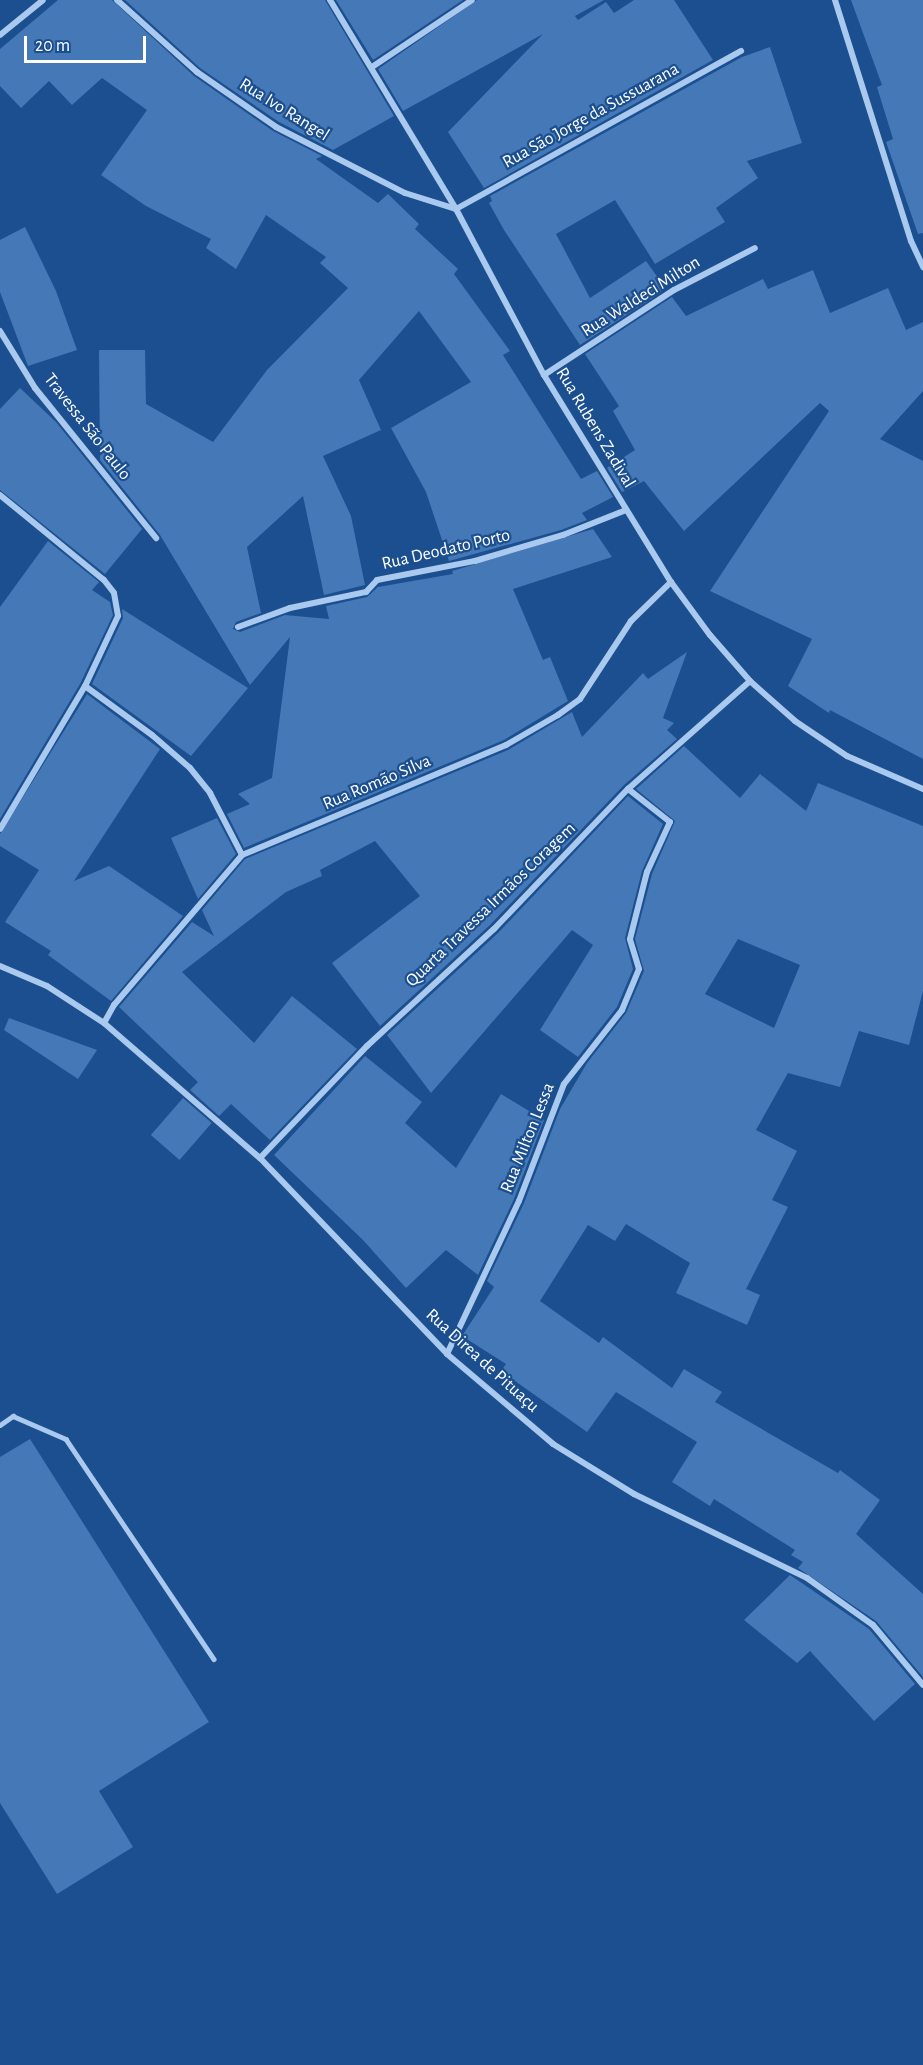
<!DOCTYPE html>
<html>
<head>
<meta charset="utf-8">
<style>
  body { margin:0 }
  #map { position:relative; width:923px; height:2065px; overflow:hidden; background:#1b4f8f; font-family:"Alegreya Sans",sans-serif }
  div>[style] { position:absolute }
  .building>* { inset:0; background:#4478b7; transform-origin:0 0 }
  .service>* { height:4.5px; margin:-2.25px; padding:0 2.25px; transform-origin:2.25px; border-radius:2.25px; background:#a9c9ee }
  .minor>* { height:6px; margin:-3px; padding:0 3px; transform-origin:3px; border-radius:3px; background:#a9c9ee }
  span { translate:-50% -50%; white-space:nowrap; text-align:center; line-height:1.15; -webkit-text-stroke:4.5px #1b4f8f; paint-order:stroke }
  .street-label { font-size:18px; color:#fff }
  .scale { position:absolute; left:24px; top:36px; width:122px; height:27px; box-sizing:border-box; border:3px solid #fff; border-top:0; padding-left:8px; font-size:18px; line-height:21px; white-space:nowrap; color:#fff; -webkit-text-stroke:4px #1b4f8f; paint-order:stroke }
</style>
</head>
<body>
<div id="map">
  <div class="building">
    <div style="clip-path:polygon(58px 0,112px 0,194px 76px,273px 131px,322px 156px,316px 159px,378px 203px,388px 194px,419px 224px,415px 229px,458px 269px,454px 274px,510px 351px,503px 355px,581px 479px,597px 471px,613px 497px,582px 513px,587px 520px,561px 530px,449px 561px,426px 492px,391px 428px,471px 382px,419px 311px,359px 380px,381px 430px,323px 456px,351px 516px,365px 585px,324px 595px,303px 496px,247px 547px,261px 613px,236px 622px,233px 629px,240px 632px,285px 615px,329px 619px,326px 606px,367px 597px,378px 587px,453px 574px,452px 571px,593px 529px,612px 557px,513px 589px,543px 660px,550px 657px,568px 701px,504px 740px,244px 848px,227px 814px,250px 804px,238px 794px,272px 778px,290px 637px,250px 685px,160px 535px,100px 460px,99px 350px,145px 350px,146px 404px,213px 442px,267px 370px,348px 288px,320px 263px,326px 257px,266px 215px,236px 269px,206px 248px,211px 239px,146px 206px,101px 175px,147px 110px,102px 78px,72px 105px,49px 81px,21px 108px,0 86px,0 49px)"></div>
    <div style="clip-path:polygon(125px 0,325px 0,394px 116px,333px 150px,279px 122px,200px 68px)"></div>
    <div style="clip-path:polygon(336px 0,463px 0,373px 60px)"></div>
    <div style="clip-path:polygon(477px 0,604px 0,575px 16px,578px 20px,606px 2px,614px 13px,634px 0,674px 0,713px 60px,484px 188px,448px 132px,543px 34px,403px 111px,378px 69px)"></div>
    <div style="clip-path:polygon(851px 0,923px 0,923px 233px,918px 234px,886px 142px,893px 139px,877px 87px,882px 85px)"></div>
    <div style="clip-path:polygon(770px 47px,802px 143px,747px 161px,758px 178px,716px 208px,725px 222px,655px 264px,615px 200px,556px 234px,590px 298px,646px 261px,666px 289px,580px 345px,504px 230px,489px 203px,492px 201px,490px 196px,742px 57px)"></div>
    <div style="clip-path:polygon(25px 227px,56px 291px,77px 350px,28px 366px,0 292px,0 240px)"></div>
    <div style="clip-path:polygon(813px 270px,830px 313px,888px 288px,906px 330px,923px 322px,923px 391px,880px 439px,923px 461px,923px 759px,830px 710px,829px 713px,788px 686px,812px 639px,710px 591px,829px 411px,820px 403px,684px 531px,644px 481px,622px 492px,607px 468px,635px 450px,613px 411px,619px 406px,585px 354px,672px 297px,686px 316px,763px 279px,768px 289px)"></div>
    <div style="clip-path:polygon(20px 388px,56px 422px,142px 529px,105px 574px,0 490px,0 409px)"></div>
    <div style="clip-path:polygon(48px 541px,99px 582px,92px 590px,110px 602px,113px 615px,80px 684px,0 819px,0 607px)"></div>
    <div style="clip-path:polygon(122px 609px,248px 688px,191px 756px,92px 684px,123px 618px)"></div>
    <div style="clip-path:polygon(687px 652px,663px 718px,674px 723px,667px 730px,677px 739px,624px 785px,490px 925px,380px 1026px,332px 963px,420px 896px,375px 841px,320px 870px,322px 876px,286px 892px,182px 972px,254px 1043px,292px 996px,357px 1049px,270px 1140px,231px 1104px,219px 1116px,190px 1090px,198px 1082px,119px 1007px,192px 922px,214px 936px,202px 910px,245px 859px,508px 750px,572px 712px,582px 737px,643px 673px,648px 679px)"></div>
    <div style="clip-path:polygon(87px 694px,160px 749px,74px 881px,109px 866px,183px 916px,111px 1001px,48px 955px,51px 951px,5px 922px,39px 870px,0 846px,0 834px)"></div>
    <div style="clip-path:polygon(evenodd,684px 746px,740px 798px,760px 774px,806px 811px,818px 783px,923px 826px,923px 991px,909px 1045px,859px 1031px,840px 1087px,788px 1073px,756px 1130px,797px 1151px,772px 1200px,788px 1207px,746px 1289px,760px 1295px,747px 1325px,676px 1293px,690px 1263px,626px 1224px,615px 1241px,588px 1225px,540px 1301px,599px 1343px,603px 1337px,672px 1388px,684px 1369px,722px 1392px,715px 1402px,838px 1473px,840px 1470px,880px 1500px,856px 1534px,923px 1594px,923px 1677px,876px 1621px,798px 1568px,803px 1562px,791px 1555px,795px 1550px,714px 1499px,710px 1506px,672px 1482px,697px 1442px,616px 1392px,587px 1432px,501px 1371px,506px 1364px,462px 1336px,494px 1287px,487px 1281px,524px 1203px,560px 1109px,587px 1063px,626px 1013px,644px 971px,635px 939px,652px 874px,675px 821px,636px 789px,684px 746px,738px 939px,800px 965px,774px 1028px,705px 994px,738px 939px)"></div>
    <div style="clip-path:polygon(628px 796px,663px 824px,642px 871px,625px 938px,633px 969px,617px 1007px,578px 1057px,540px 1030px,593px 945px,572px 930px,431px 1093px,387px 1035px,498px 933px)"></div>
    <div style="clip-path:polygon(217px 818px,236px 854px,198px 899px,171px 838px)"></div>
    <div style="clip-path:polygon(9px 1018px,97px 1050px,78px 1079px,4px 1030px)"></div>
    <div style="clip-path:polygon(365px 1056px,422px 1102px,405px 1123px,456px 1168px,501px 1094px,544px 1120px,514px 1199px,478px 1275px,446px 1250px,406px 1288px,363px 1240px,274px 1155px)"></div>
    <div style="left:183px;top:1098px;width:38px;height:49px;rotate:41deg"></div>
    <div style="clip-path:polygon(30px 1439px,209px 1722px,99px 1791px,133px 1847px,57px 1894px,0 1803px,0 1457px)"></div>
    <div style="clip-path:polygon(790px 1575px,869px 1629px,915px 1684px,874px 1721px,810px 1651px,797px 1663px,744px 1620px)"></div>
  </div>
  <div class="service">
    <div style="left:0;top:1425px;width:16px;rotate:-35deg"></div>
    <div style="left:13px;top:1416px;width:58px;rotate:23.5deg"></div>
    <div style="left:66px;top:1439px;width:265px;rotate:56.1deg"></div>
  </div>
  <div class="minor">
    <div style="left:117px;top:0;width:108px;rotate:42deg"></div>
    <div style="left:197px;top:72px;width:96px;rotate:34.8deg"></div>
    <div style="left:276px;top:127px;width:145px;rotate:27.1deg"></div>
    <div style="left:405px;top:193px;width:53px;rotate:17.4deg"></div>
    <div style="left:456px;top:209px;width:326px;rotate:-29deg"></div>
    <div style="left:330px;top:0;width:244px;rotate:58.9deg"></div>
    <div style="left:456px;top:209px;width:188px;rotate:62.1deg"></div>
    <div style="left:544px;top:375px;width:243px;rotate:58.5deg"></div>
    <div style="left:671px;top:582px;width:66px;rotate:53.7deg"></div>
    <div style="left:710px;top:635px;width:61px;rotate:49deg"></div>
    <div style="left:750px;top:681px;width:60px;rotate:41.6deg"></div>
    <div style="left:795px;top:721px;width:63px;rotate:33.9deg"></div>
    <div style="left:847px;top:756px;width:83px;rotate:23.5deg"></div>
    <div style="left:835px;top:0;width:253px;rotate:72.5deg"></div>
    <div style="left:911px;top:241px;width:29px;rotate:65deg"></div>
    <div style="left:0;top:35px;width:55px;rotate:-39.1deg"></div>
    <div style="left:372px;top:67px;width:120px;rotate:-33.8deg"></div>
    <div style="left:0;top:331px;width:67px;rotate:58.4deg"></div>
    <div style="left:35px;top:388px;width:193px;rotate:51.1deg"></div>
    <div style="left:544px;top:375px;width:155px;rotate:-33.2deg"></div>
    <div style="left:674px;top:290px;width:91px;rotate:-27.4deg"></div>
    <div style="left:0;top:495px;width:134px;rotate:39.3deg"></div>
    <div style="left:104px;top:580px;width:16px;rotate:52deg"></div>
    <div style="left:114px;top:593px;width:23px;rotate:80deg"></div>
    <div style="left:118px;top:616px;width:77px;rotate:115.2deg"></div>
    <div style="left:85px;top:686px;width:166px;rotate:120.7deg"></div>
    <div style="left:238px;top:627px;width:55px;rotate:-20.1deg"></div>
    <div style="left:290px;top:608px;width:78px;rotate:-11.9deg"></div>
    <div style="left:366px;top:592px;width:16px;rotate:-47deg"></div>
    <div style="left:377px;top:580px;width:100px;rotate:-11deg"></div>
    <div style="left:475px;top:561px;width:92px;rotate:-16.5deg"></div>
    <div style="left:563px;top:535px;width:68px;rotate:-21.6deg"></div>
    <div style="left:85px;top:686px;width:83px;rotate:36.2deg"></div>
    <div style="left:152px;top:735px;width:50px;rotate:41deg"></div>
    <div style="left:190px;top:768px;width:32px;rotate:51deg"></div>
    <div style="left:210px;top:793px;width:70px;rotate:62.7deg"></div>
    <div style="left:0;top:966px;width:51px;rotate:23.1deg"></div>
    <div style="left:47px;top:986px;width:68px;rotate:33deg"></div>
    <div style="left:104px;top:1023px;width:206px;rotate:40.9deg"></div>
    <div style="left:260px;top:1158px;width:271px;rotate:46.3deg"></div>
    <div style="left:447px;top:1354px;width:139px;rotate:40.3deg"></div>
    <div style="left:553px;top:1444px;width:95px;rotate:31.7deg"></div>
    <div style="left:634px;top:1494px;width:192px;rotate:25.9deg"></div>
    <div style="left:807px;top:1578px;width:81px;rotate:35.5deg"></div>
    <div style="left:873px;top:1625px;width:78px;rotate:50.2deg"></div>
    <div style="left:104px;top:1023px;width:21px;rotate:-61deg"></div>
    <div style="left:114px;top:1005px;width:197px;rotate:-49.5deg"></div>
    <div style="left:242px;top:855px;width:286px;rotate:-22.6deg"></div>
    <div style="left:506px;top:745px;width:60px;rotate:-30deg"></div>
    <div style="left:558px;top:715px;width:27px;rotate:-36deg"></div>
    <div style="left:580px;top:699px;width:93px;rotate:-56.8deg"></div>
    <div style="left:631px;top:621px;width:56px;rotate:-44.3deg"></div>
    <div style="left:260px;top:1158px;width:155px;rotate:-46.3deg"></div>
    <div style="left:367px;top:1046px;width:173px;rotate:-42.7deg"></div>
    <div style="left:494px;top:929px;width:194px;rotate:-46.3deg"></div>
    <div style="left:628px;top:789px;width:163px;rotate:-41.5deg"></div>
    <div style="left:447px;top:1354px;width:169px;rotate:-64.8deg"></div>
    <div style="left:519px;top:1201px;width:125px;rotate:-69deg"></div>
    <div style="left:564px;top:1084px;width:94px;rotate:-51.9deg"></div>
    <div style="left:622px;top:1010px;width:44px;rotate:-67.5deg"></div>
    <div style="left:639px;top:969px;width:31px;rotate:-107deg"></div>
    <div style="left:630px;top:939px;width:69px;rotate:-75.8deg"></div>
    <div style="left:647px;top:872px;width:55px;rotate:-65.3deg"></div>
    <div style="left:670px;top:822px;width:53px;rotate:-141.8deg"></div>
  </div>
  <div class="street-label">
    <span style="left:284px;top:110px;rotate:32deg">Rua Ivo Rangel</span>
    <span style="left:591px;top:116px;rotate:-29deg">Rua São Jorge da Sussuarana</span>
    <span style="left:641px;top:297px;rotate:-32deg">Rua Waldeci Milton</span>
    <span style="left:87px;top:427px;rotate:52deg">Travessa São Paulo</span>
    <span style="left:595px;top:428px;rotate:59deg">Rua Rubens Zadival</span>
    <span style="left:446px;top:550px;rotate:-13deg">Rua Deodato Porto</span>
    <span style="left:377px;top:783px;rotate:-23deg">Rua Romão Silva</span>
    <span style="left:491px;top:905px;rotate:-44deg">Quarta Travessa Irmãos Coragem</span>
    <span style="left:528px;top:1138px;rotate:-68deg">Rua Milton Lessa</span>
    <span style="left:482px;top:1361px;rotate:42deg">Rua Direa de Pituaçu</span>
  </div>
  <div class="scale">20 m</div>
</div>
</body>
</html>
